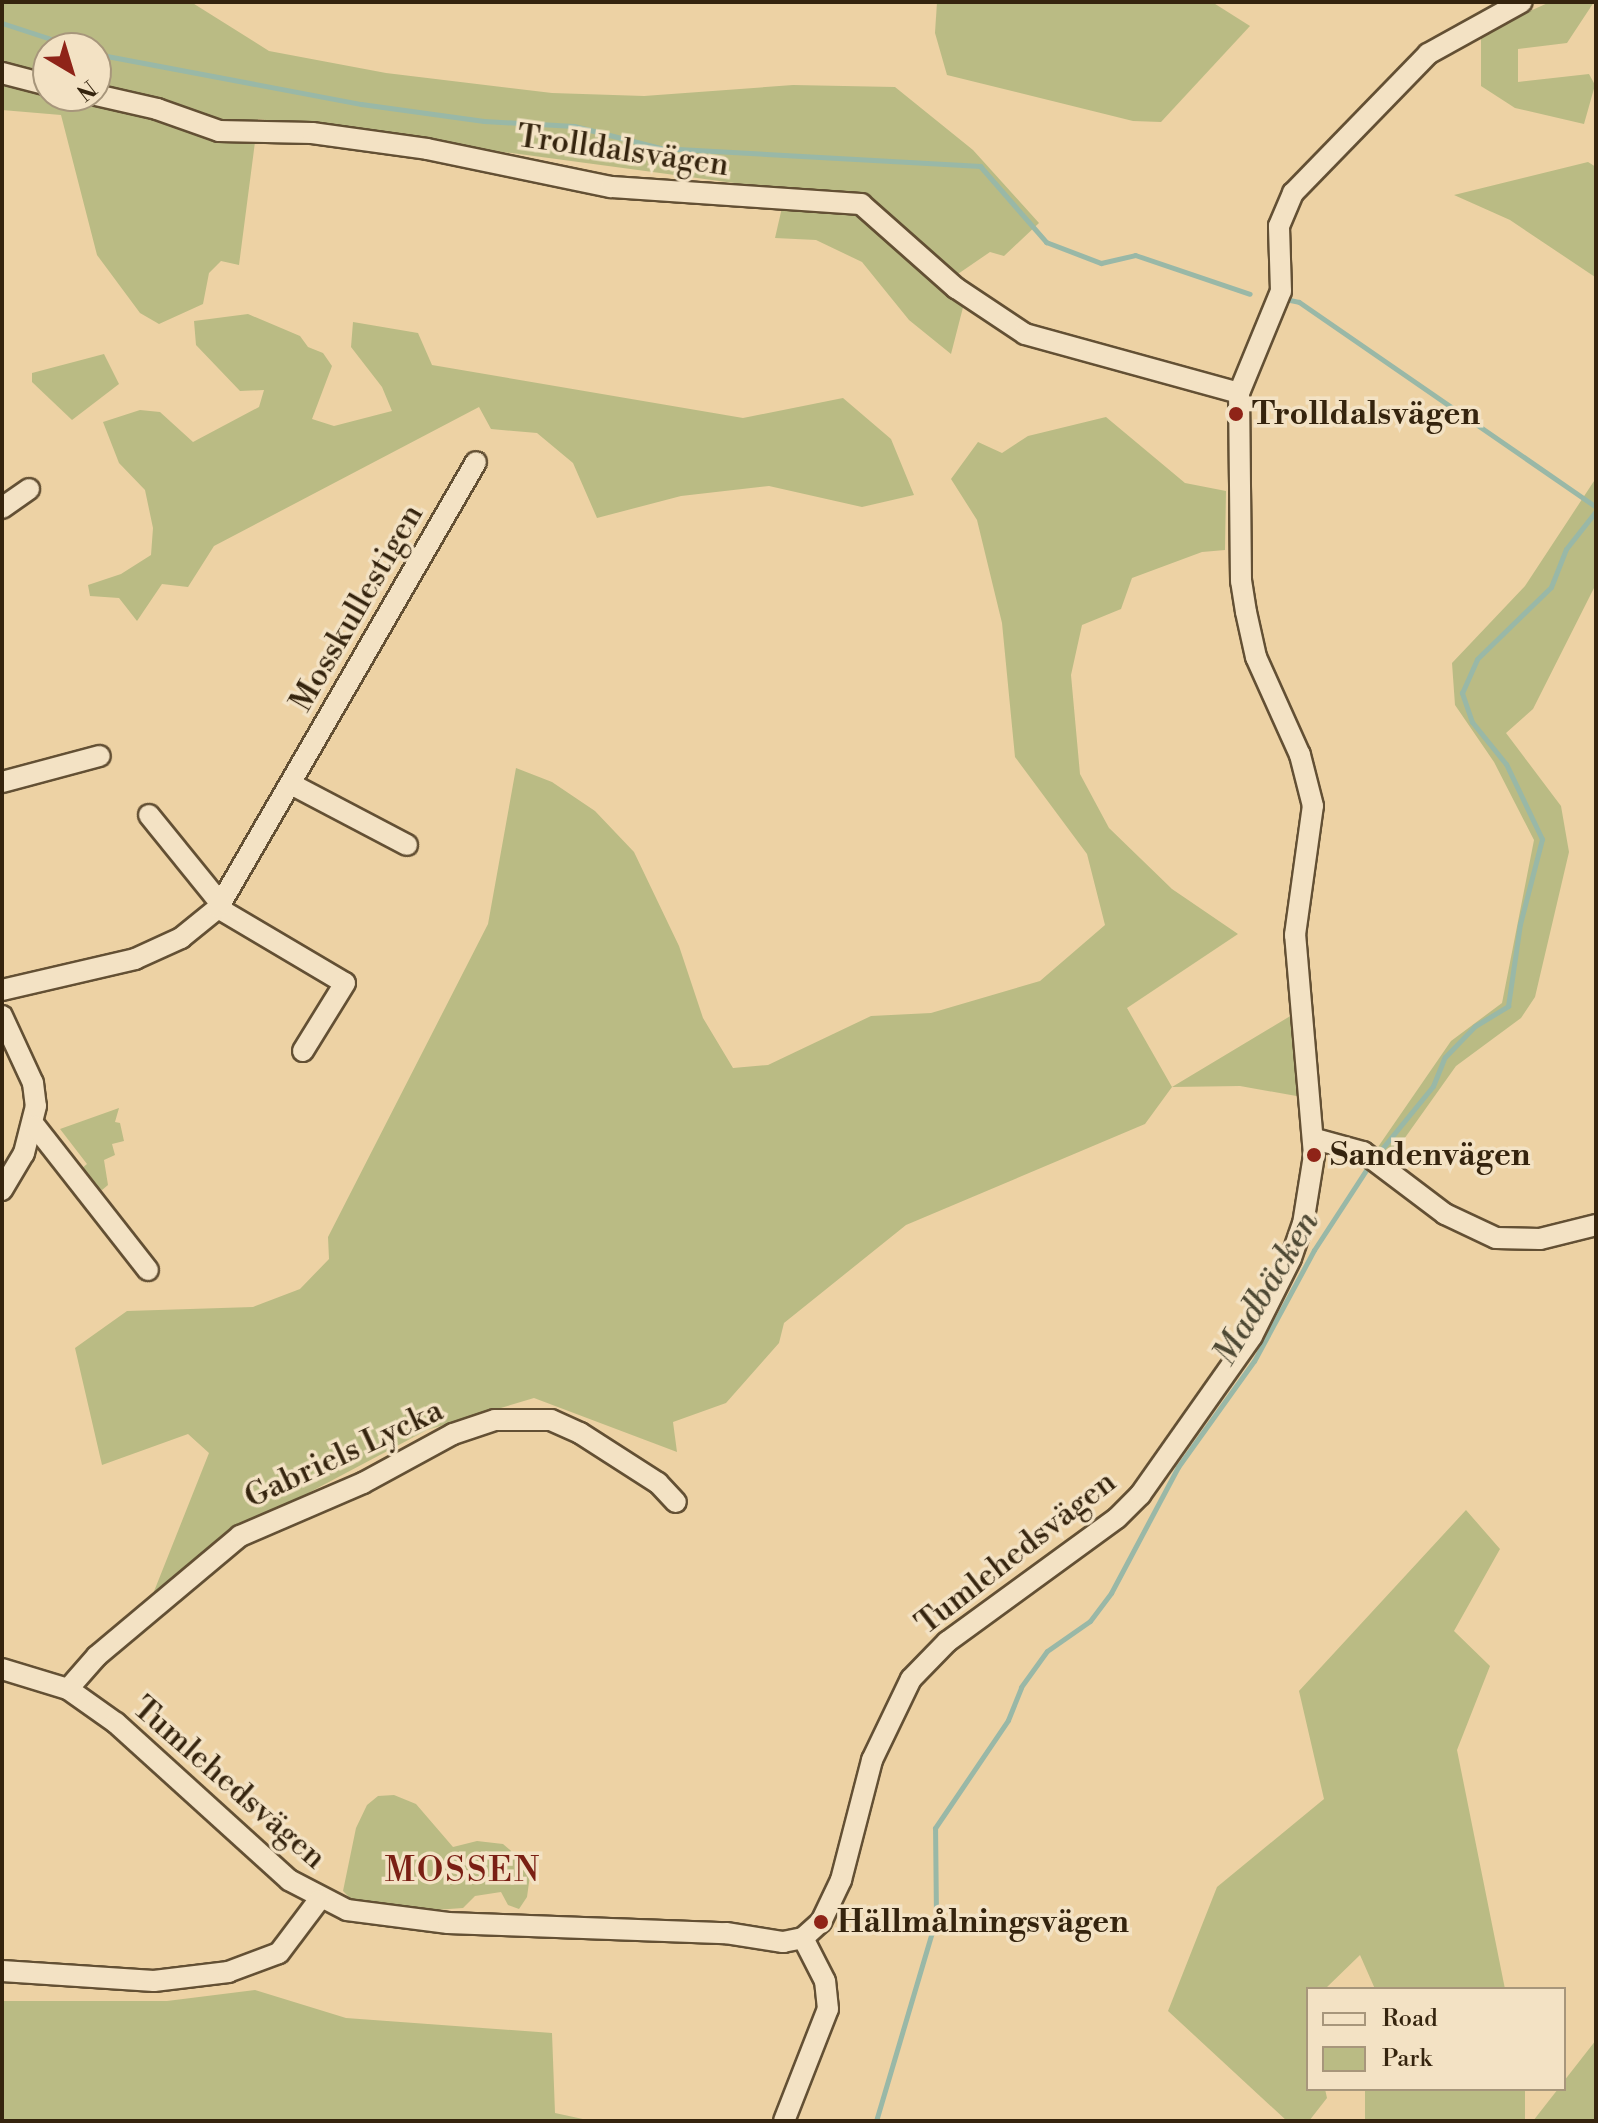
<!DOCTYPE html>
<html>
<head>
<meta charset="utf-8">
<style>
  body { margin:0 }
  #map { position:relative; width:1598px; height:2123px; overflow:hidden; background:#edd2a4; font-family:"Libre Bodoni",serif }
  div>[style] { position:absolute }
  .green>* { inset:0; background:#babb84; transform-origin:0 0 }
  .stream>* { height:5px; margin:-2.5px; padding:0 2.5px; transform-origin:2.5px; border-radius:2.5px; background:#99b8a7 }
  .roads { filter:drop-shadow(2px 0 #635034) drop-shadow(-2px 0 #635034) drop-shadow(0 2px #635034) drop-shadow(0 -2px #635034) }
  .minor>* { height:20px; margin:-10px; padding:0 10px; transform-origin:10px; border-radius:10px; background:#f3e2c4 }
  .dots>* { width:22px; height:22px; translate:-50% -50%; box-sizing:border-box; border:4px solid #f3e2c4; border-radius:50% }
  span { translate:-50% -50%; white-space:nowrap; text-align:center; line-height:1.15; -webkit-text-stroke:7px #f3e2c4; paint-order:stroke }
  .street-label { font-size:32px; color:#35240e }
  .poi-label { font-size:32px; color:#35240e; font-weight:700 }
  .left { translate:0 -50%; text-align:left }
  .water-label { font-size:34px; color:#4e4934; font-style:italic }
  .neighbourhood-label { font-size:34px; color:#7a1f14; letter-spacing:2px }
  .frame { position:absolute; inset:0; border:4px solid #35240e; pointer-events:none }
  .legend { position:absolute; left:1306px; top:1987px; width:260px; height:104px; box-sizing:border-box; background:#f3e2c4; border:2px solid #a7967b; margin:0; padding:10px 14px; list-style:none; font-size:24px; color:#35240e }
  .legend li { display:flex; align-items:center; gap:16px; height:40px }
  .legend b { width:40px; border:2px solid #a7967b }
  .north { position:absolute; left:32px; top:32px; width:80px; height:80px; box-sizing:border-box; background:#f3e2c4; border:2px solid #a7967b; border-radius:50%; rotate:142deg; font-size:22px; font-weight:700; line-height:32px; text-align:center; color:#35240e }
  .north::after { content:''; display:block; margin:auto; width:28px; height:36px; background:#8f2418; clip-path:polygon(50% 0,100% 100%,50% 72%,0 100%) }
</style>
</head>
<body>
<div id="map">
  <div class="green">
    <div style="clip-path:polygon(evenodd,2px 2px,191px 2px,269px 51px,386px 73px,552px 93px,644px 96px,793px 85px,895px 87px,973px 150px,1039px 223px,1004px 256px,990px 252px,955px 276px,968px 288px,951px 354px,909px 320px,862px 262px,816px 240px,775px 238px,786px 190px,258px 119px,239px 265px,221px 261px,209px 273px,203px 304px,159px 324px,140px 313px,97px 255px,61px 115px,2px 110px,2px 2px,48px 48px,96px 48px,96px 96px,48px 96px,48px 48px)"></div>
    <div style="clip-path:polygon(937px 2px,1212px 2px,1250px 26px,1161px 122px,1133px 121px,947px 75px,935px 33px)"></div>
    <div style="clip-path:polygon(1550px 2px,1594px 2px,1567px 43px,1518px 49px,1518px 82px,1589px 74px,1595px 85px,1584px 124px,1515px 108px,1481px 86px,1481px 33px)"></div>
    <div style="clip-path:polygon(1588px 162px,1596px 167px,1595px 277px,1510px 220px,1454px 195px)"></div>
    <div style="clip-path:polygon(248px 314px,300px 336px,308px 347px,323px 353px,332px 366px,312px 419px,334px 426px,392px 411px,382px 387px,351px 347px,353px 322px,418px 333px,432px 365px,743px 418px,843px 398px,891px 439px,914px 495px,862px 507px,769px 486px,681px 496px,597px 518px,573px 463px,537px 433px,491px 429px,479px 407px,214px 546px,188px 587px,162px 584px,137px 621px,119px 598px,90px 596px,88px 585px,121px 574px,151px 555px,153px 528px,145px 490px,119px 463px,103px 422px,140px 410px,160px 412px,193px 442px,259px 407px,264px 390px,240px 391px,196px 345px,194px 321px)"></div>
    <div style="clip-path:polygon(104px 354px,119px 384px,72px 420px,32px 382px,32px 373px)"></div>
    <div style="clip-path:polygon(1106px 417px,1185px 483px,1226px 491px,1225px 550px,1202px 552px,1132px 578px,1121px 609px,1082px 625px,1071px 675px,1080px 774px,1109px 828px,1172px 889px,1238px 934px,1127px 1008px,1172px 1087px,1292px 1015px,1302px 1097px,1240px 1086px,1172px 1087px,1145px 1124px,906px 1225px,784px 1323px,779px 1343px,726px 1403px,673px 1422px,677px 1452px,534px 1398px,427px 1430px,242px 1528px,149px 1604px,209px 1453px,188px 1434px,102px 1465px,75px 1348px,127px 1311px,253px 1307px,300px 1289px,329px 1259px,328px 1237px,488px 924px,516px 768px,552px 782px,595px 811px,634px 852px,679px 946px,703px 1018px,733px 1068px,768px 1065px,871px 1016px,931px 1013px,1040px 981px,1105px 925px,1087px 854px,1015px 757px,1002px 623px,977px 520px,951px 479px,978px 442px,1002px 453px,1028px 436px)"></div>
    <div style="clip-path:polygon(1596px 478px,1596px 584px,1533px 709px,1506px 733px,1561px 806px,1569px 852px,1535px 997px,1521px 1018px,1456px 1066px,1392px 1156px,1378px 1147px,1451px 1041px,1502px 1003px,1534px 840px,1494px 762px,1455px 705px,1452px 663px,1525px 586px)"></div>
    <div style="clip-path:polygon(119px 1108px,115px 1122px,120px 1123px,124px 1141px,112px 1144px,115px 1155px,104px 1160px,108px 1185px,102px 1190px,90px 1183px,81px 1169px,87px 1164px,60px 1129px)"></div>
    <div style="clip-path:polygon(1466px 1510px,1500px 1549px,1454px 1631px,1490px 1666px,1457px 1750px,1505px 1989px,1375px 1989px,1360px 1955px,1325px 1989px,1308px 1989px,1308px 2089px,1325px 2089px,1327px 2098px,1309px 2121px,1287px 2121px,1168px 2011px,1217px 1887px,1324px 1799px,1299px 1691px)"></div>
    <div style="clip-path:polygon(394px 1795px,416px 1804px,453px 1847px,477px 1841px,503px 1844px,531px 1868px,527px 1897px,519px 1909px,508px 1905px,501px 1892px,475px 1896px,463px 1908px,421px 1911px,353px 1901px,343px 1891px,356px 1828px,367px 1805px,378px 1796px)"></div>
    <div style="clip-path:polygon(255px 1990px,346px 2018px,552px 2033px,555px 2113px,592px 2121px,2px 2121px,2px 2001px,167px 2001px)"></div>
    <div style="clip-path:polygon(1596px 2040px,1596px 2121px,1533px 2121px,1558px 2089px,1564px 2089px,1564px 2081px)"></div>
    <div style="left:1365px;top:2089px;width:160px;height:36px"></div>
  </div>
  <div class="stream">
    <div style="left:2px;top:23px;width:80px;rotate:18.2deg"></div>
    <div style="left:96px;top:54px;width:270px;rotate:10.7deg"></div>
    <div style="left:361px;top:104px;width:124px;rotate:7.9deg"></div>
    <div style="left:484px;top:121px;width:90px;rotate:3.2deg"></div>
    <div style="left:574px;top:126px;width:89px;rotate:14.3deg"></div>
    <div style="left:660px;top:148px;width:321px;rotate:3.2deg"></div>
    <div style="left:980px;top:166px;width:101px;rotate:49deg"></div>
    <div style="left:1046px;top:242px;width:59px;rotate:20.9deg"></div>
    <div style="left:1101px;top:263px;width:35px;rotate:-13deg"></div>
    <div style="left:1135px;top:255px;width:121px;rotate:18.7deg"></div>
    <div style="left:1285px;top:299px;width:14px;rotate:12deg"></div>
    <div style="left:1299px;top:302px;width:361px;rotate:34.6deg"></div>
    <div style="left:1376px;top:1156px;width:90px;rotate:-50.8deg"></div>
    <div style="left:1433px;top:1086px;width:31px;rotate:-68deg"></div>
    <div style="left:1445px;top:1057px;width:43px;rotate:-45.9deg"></div>
    <div style="left:1475px;top:1026px;width:39px;rotate:-31deg"></div>
    <div style="left:1508px;top:1006px;width:83px;rotate:-81.7deg"></div>
    <div style="left:1520px;top:924px;width:88px;rotate:-75.5deg"></div>
    <div style="left:1542px;top:839px;width:83px;rotate:-115.6deg"></div>
    <div style="left:1506px;top:764px;width:54px;rotate:-129deg"></div>
    <div style="left:1472px;top:722px;width:31px;rotate:-109deg"></div>
    <div style="left:1462px;top:693px;width:37px;rotate:-66deg"></div>
    <div style="left:1477px;top:659px;width:103px;rotate:-44.2deg"></div>
    <div style="left:1551px;top:587px;width:41px;rotate:-68.5deg"></div>
    <div style="left:1566px;top:549px;width:48px;rotate:-51.7deg"></div>
    <div style="left:876px;top:2121px;width:212px;rotate:-73.5deg"></div>
    <div style="left:936px;top:1918px;width:90px;rotate:-90.6deg"></div>
    <div style="left:935px;top:1828px;width:130px;rotate:-55.9deg"></div>
    <div style="left:1008px;top:1720px;width:35px;rotate:-68deg"></div>
    <div style="left:1021px;top:1687px;width:44px;rotate:-54.2deg"></div>
    <div style="left:1047px;top:1651px;width:52px;rotate:-34.9deg"></div>
    <div style="left:1090px;top:1621px;width:35px;rotate:-53deg"></div>
    <div style="left:1111px;top:1593px;width:143px;rotate:-62deg"></div>
    <div style="left:1178px;top:1467px;width:130px;rotate:-54.4deg"></div>
    <div style="left:1254px;top:1361px;width:126px;rotate:-61.6deg"></div>
    <div style="left:1314px;top:1250px;width:103px;rotate:-56.9deg"></div>
  </div>
  <div class="roads">
    <div class="minor">
      <div style="left:2px;top:73px;width:48px;rotate:14.6deg"></div>
      <div style="left:96px;top:95px;width:63px;rotate:12.9deg"></div>
      <div style="left:157px;top:109px;width:66px;rotate:19.5deg"></div>
      <div style="left:219px;top:131px;width:93px;rotate:1.2deg"></div>
      <div style="left:312px;top:133px;width:116px;rotate:7.9deg"></div>
      <div style="left:427px;top:149px;width:188px;rotate:11.7deg"></div>
      <div style="left:611px;top:187px;width:251px;rotate:3.9deg"></div>
      <div style="left:861px;top:204px;width:127px;rotate:41.5deg"></div>
      <div style="left:956px;top:288px;width:83px;rotate:33.7deg"></div>
      <div style="left:1025px;top:334px;width:222px;rotate:15.4deg"></div>
      <div style="left:2px;top:508px;width:33px;rotate:-35deg"></div>
      <div style="left:2px;top:782px;width:101px;rotate:-14.9deg"></div>
      <div style="left:291px;top:784px;width:131px;rotate:27.7deg"></div>
      <div style="left:149px;top:815px;width:114px;rotate:51deg"></div>
      <div style="left:218px;top:908px;width:147px;rotate:30.6deg"></div>
      <div style="left:345px;top:983px;width:80px;rotate:121.7deg"></div>
      <div style="left:2px;top:990px;width:137px;rotate:-13.1deg"></div>
      <div style="left:135px;top:959px;width:51px;rotate:-24.5deg"></div>
      <div style="left:181px;top:938px;width:48px;rotate:-39deg"></div>
      <div style="left:218px;top:908px;width:515px;rotate:-59.95deg"></div>
      <div style="left:2px;top:1016px;width:74px;rotate:65.2deg"></div>
      <div style="left:33px;top:1083px;width:23px;rotate:83deg"></div>
      <div style="left:36px;top:1106px;width:49px;rotate:104.3deg"></div>
      <div style="left:24px;top:1153px;width:43px;rotate:120.7deg"></div>
      <div style="left:35px;top:1126px;width:183px;rotate:51.9deg"></div>
      <div style="left:1315px;top:1139px;width:50px;rotate:15.2deg"></div>
      <div style="left:1363px;top:1152px;width:103px;rotate:37.1deg"></div>
      <div style="left:1445px;top:1214px;width:56px;rotate:25.2deg"></div>
      <div style="left:1496px;top:1238px;width:44px;rotate:1.3deg"></div>
      <div style="left:1540px;top:1239px;width:58px;rotate:-14deg"></div>
      <div style="left:2px;top:1669px;width:69px;rotate:16.9deg"></div>
      <div style="left:68px;top:1689px;width:59px;rotate:35.3deg"></div>
      <div style="left:116px;top:1723px;width:234px;rotate:42.2deg"></div>
      <div style="left:289px;top:1880px;width:65px;rotate:27.3deg"></div>
      <div style="left:347px;top:1910px;width:102px;rotate:7.3deg"></div>
      <div style="left:448px;top:1923px;width:278px;rotate:2.1deg"></div>
      <div style="left:726px;top:1933px;width:58px;rotate:9deg"></div>
      <div style="left:783px;top:1942px;width:20px;rotate:-11deg"></div>
      <div style="left:803px;top:1938px;width:24px;rotate:-42deg"></div>
      <div style="left:821px;top:1922px;width:47px;rotate:-64.5deg"></div>
      <div style="left:841px;top:1880px;width:124px;rotate:-75.5deg"></div>
      <div style="left:872px;top:1760px;width:90px;rotate:-64.3deg"></div>
      <div style="left:911px;top:1679px;width:52px;rotate:-45.8deg"></div>
      <div style="left:947px;top:1642px;width:210px;rotate:-36.1deg"></div>
      <div style="left:1117px;top:1518px;width:33px;rotate:-45deg"></div>
      <div style="left:1140px;top:1495px;width:194px;rotate:-54.8deg"></div>
      <div style="left:1252px;top:1336px;width:87px;rotate:-63.4deg"></div>
      <div style="left:1291px;top:1258px;width:36px;rotate:-71deg"></div>
      <div style="left:1303px;top:1224px;width:70px;rotate:-80.9deg"></div>
      <div style="left:1314px;top:1155px;width:221px;rotate:-94.9deg"></div>
      <div style="left:1295px;top:935px;width:130px;rotate:-82.1deg"></div>
      <div style="left:1313px;top:806px;width:53px;rotate:-104.3deg"></div>
      <div style="left:1300px;top:755px;width:107px;rotate:-114.2deg"></div>
      <div style="left:1256px;top:657px;width:46px;rotate:-102.5deg"></div>
      <div style="left:1246px;top:612px;width:31px;rotate:-99deg"></div>
      <div style="left:1241px;top:581px;width:188px;rotate:-90.6deg"></div>
      <div style="left:1239px;top:393px;width:110px;rotate:-67.6deg"></div>
      <div style="left:1281px;top:291px;width:65px;rotate:-91.8deg"></div>
      <div style="left:1279px;top:226px;width:36px;rotate:-67deg"></div>
      <div style="left:1293px;top:193px;width:194px;rotate:-45.8deg"></div>
      <div style="left:1428px;top:54px;width:107px;rotate:-29deg"></div>
      <div style="left:68px;top:1689px;width:44px;rotate:-48.7deg"></div>
      <div style="left:97px;top:1656px;width:187px;rotate:-40deg"></div>
      <div style="left:240px;top:1536px;width:134px;rotate:-23.3deg"></div>
      <div style="left:363px;top:1483px;width:102px;rotate:-28.6deg"></div>
      <div style="left:453px;top:1434px;width:44px;rotate:-18.4deg"></div>
      <div style="left:495px;top:1420px;width:56px"></div>
      <div style="left:551px;top:1420px;width:32px;rotate:24deg"></div>
      <div style="left:580px;top:1433px;width:93px;rotate:32.7deg"></div>
      <div style="left:658px;top:1483px;width:26px;rotate:47deg"></div>
      <div style="left:2px;top:1971px;width:152px;rotate:3.8deg"></div>
      <div style="left:154px;top:1981px;width:75px;rotate:-6.9deg"></div>
      <div style="left:228px;top:1972px;width:54px;rotate:-20.4deg"></div>
      <div style="left:279px;top:1953px;width:66px;rotate:-53deg"></div>
      <div style="left:784px;top:2121px;width:120px;rotate:-68.6deg"></div>
      <div style="left:828px;top:2009px;width:28px;rotate:-96deg"></div>
      <div style="left:825px;top:1981px;width:48px;rotate:-117.1deg"></div>
    </div>
  </div>
  <div class="dots">
    <div style="left:1236px;top:414px;background:#8f2418"></div>
    <div style="left:1314px;top:1155px;background:#8f2418"></div>
    <div style="left:821px;top:1922px;background:#8f2418"></div>
  </div>
  <div class="street-label">
    <span style="left:623px;top:151px;rotate:8deg">Trolldalsvägen</span>
    <span style="left:357px;top:608px;rotate:-60deg">Mosskullestigen</span>
    <span style="left:344px;top:1454px;rotate:-25deg">Gabriels Lycka</span>
    <span style="left:1016px;top:1553px;rotate:-38deg">Tumlehedsvägen</span>
    <span style="left:229px;top:1783px;rotate:41deg">Tumlehedsvägen</span>
  </div>
  <div class="poi-label">
    <span class="left" style="left:1252px;top:414px">Trolldalsvägen</span>
    <span class="left" style="left:1330px;top:1155px">Sandenvägen</span>
    <span class="left" style="left:837px;top:1922px">Hällmålningsvägen</span>
  </div>
  <div class="water-label">
    <span style="left:1267px;top:1289px;rotate:-59deg">Madbäcken</span>
  </div>
  <div class="neighbourhood-label">
    <span style="left:463px;top:1872px">MOSSEN</span>
  </div>
  <div class="frame"></div>
  <ul class="legend">
  <li><b style="height:10px;background:#f3e2c4"></b>Road</li>
  <li><b style="height:22px;background:#babb84"></b>Park</li>
  </ul>
  <div class="north">N</div>
</div>
</body>
</html>
